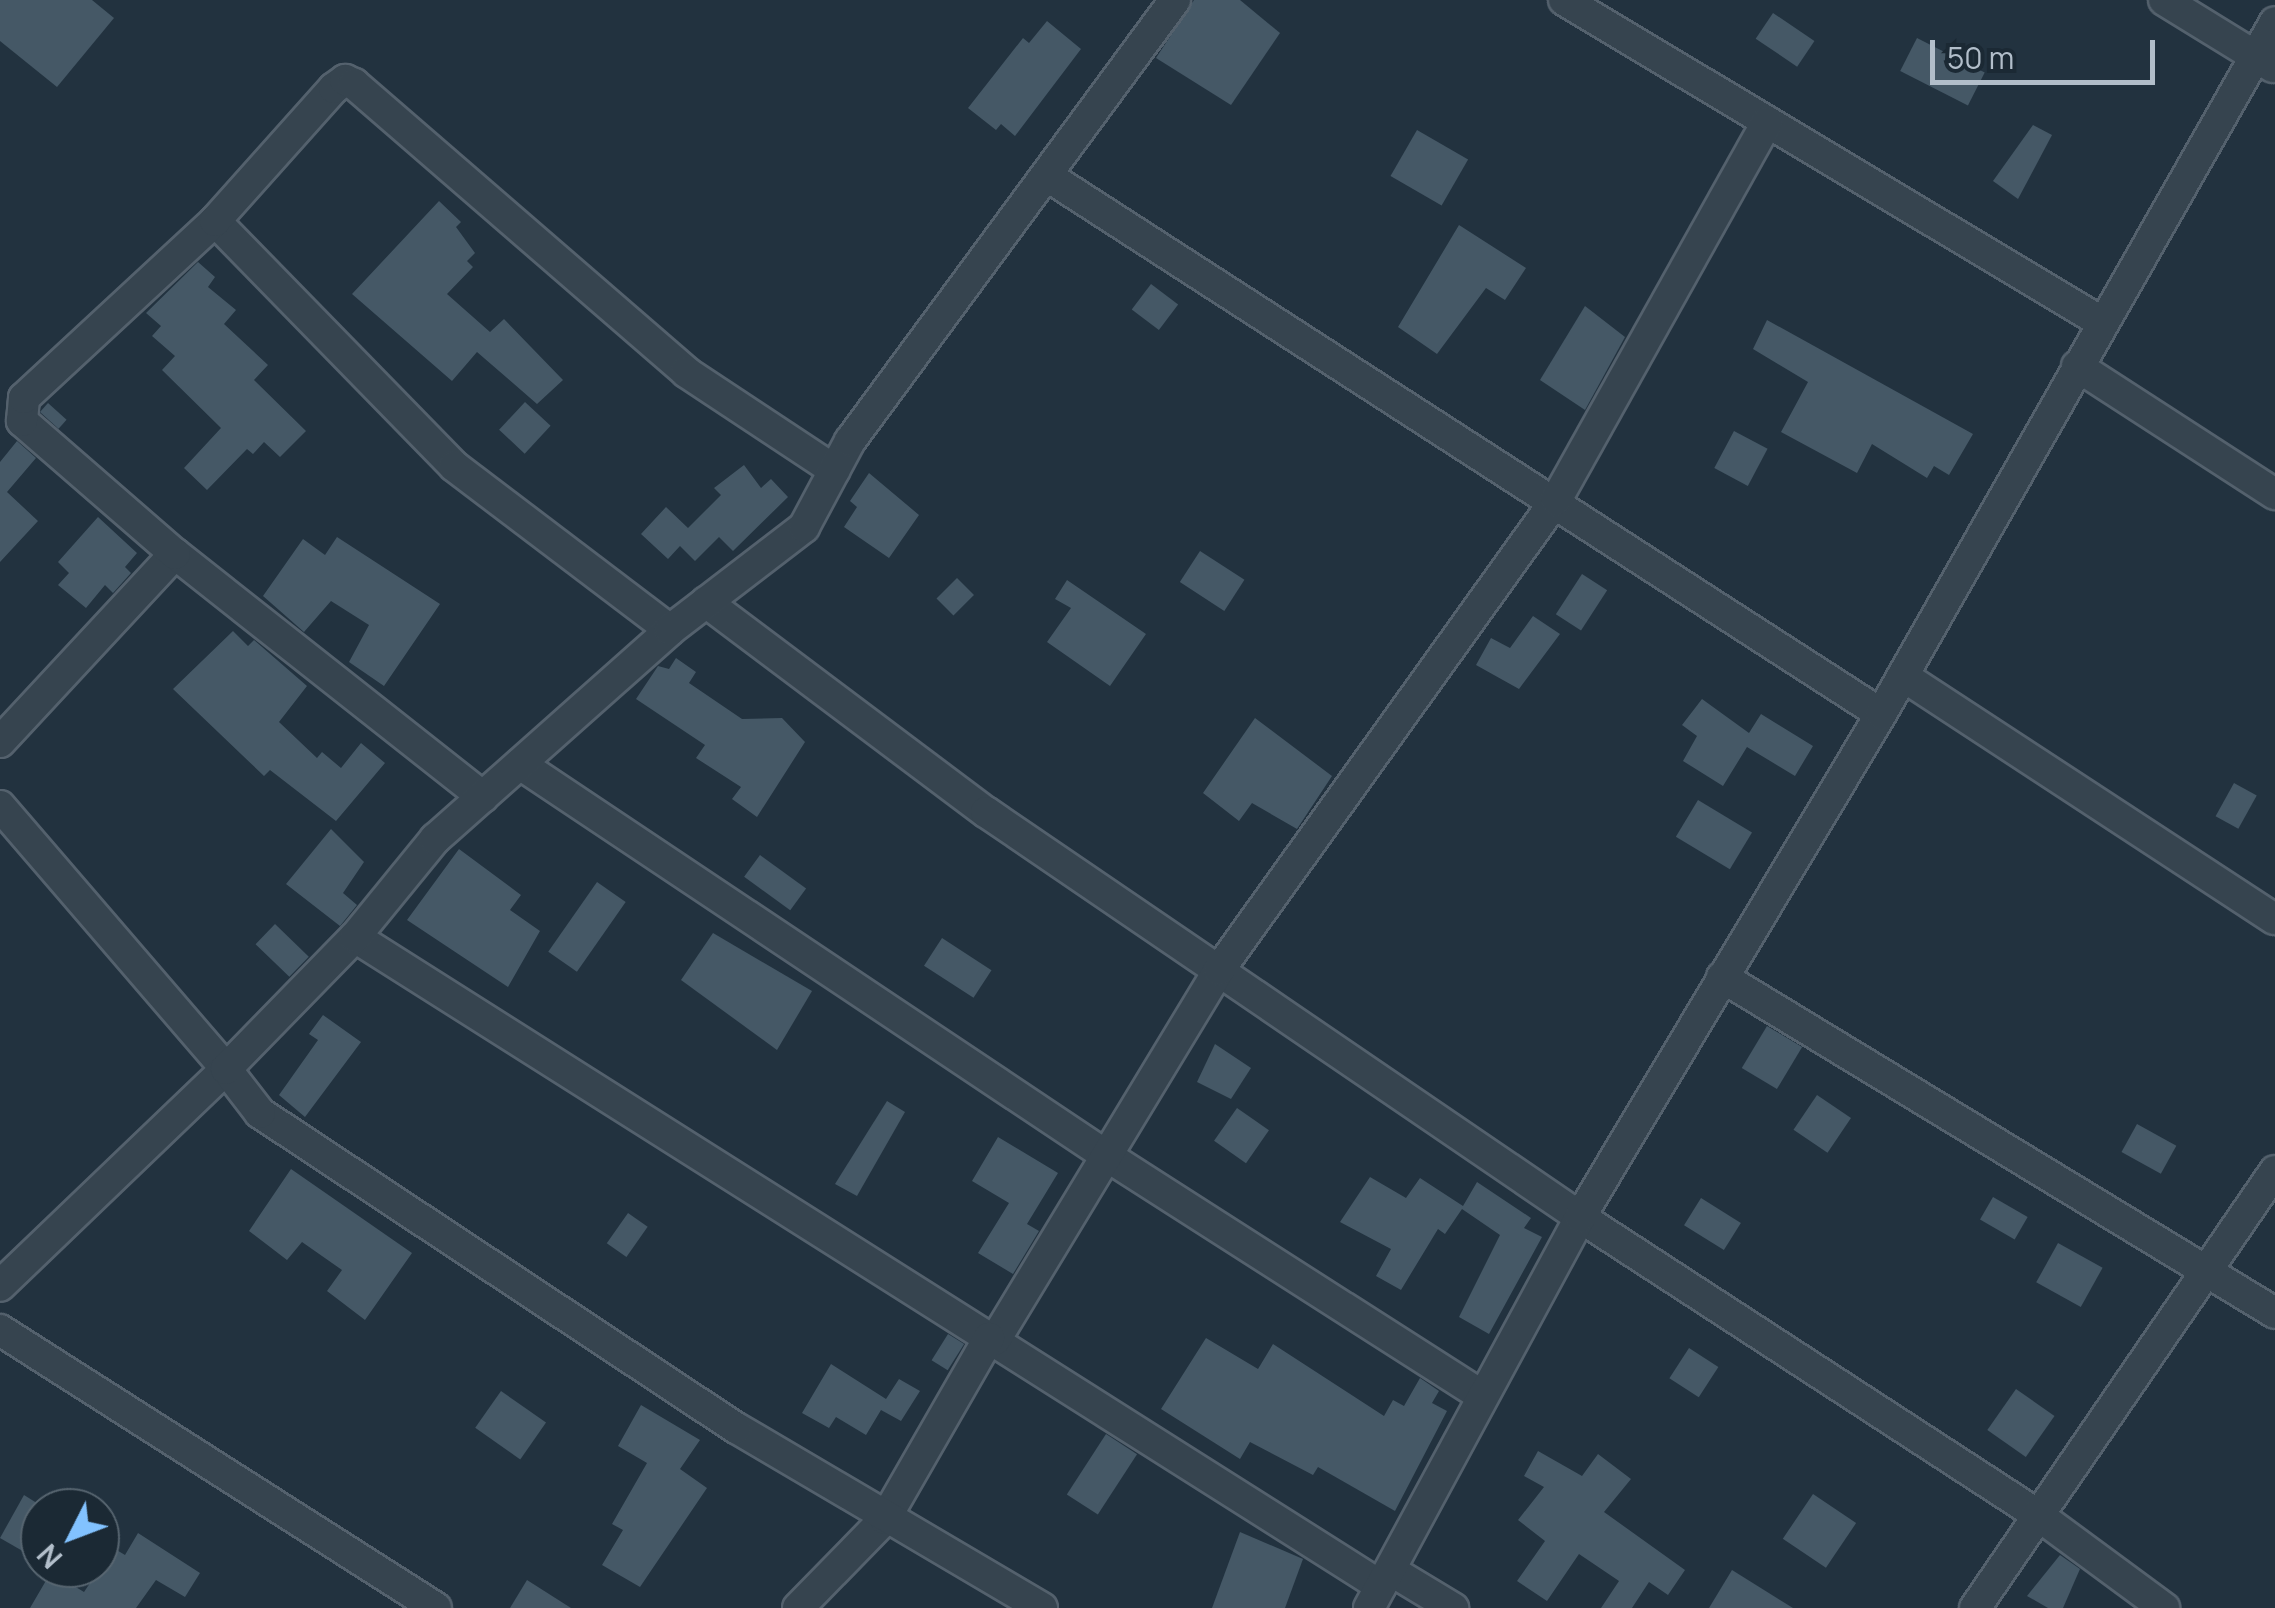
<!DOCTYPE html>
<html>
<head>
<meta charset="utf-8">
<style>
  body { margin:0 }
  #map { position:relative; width:2275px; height:1608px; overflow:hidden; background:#22323f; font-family:Manrope,sans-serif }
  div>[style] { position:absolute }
  .building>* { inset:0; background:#455866; transform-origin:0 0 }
  .roads { filter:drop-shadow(2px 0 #54616d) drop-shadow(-2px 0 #54616d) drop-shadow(0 2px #54616d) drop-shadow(0 -2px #54616d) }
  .minor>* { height:30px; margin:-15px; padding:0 15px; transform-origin:15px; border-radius:15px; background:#36444f }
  span { translate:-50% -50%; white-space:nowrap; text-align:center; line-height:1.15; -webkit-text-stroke:9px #1b2934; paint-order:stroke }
  .north { position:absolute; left:20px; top:1488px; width:100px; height:100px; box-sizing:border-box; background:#1b2934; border:2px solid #576570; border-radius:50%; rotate:228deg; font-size:28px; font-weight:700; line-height:40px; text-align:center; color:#b2beca }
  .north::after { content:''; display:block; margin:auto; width:35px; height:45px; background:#82c2ff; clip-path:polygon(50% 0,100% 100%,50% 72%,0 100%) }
  .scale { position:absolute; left:1930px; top:40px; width:225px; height:45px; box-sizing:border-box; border:5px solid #b2beca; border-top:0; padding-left:12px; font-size:30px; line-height:35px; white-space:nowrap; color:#b2beca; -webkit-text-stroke:8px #1b2934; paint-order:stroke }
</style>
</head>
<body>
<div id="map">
  <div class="building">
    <div style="clip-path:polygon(0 0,92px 0,114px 18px,57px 87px,0 41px)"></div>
    <div style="clip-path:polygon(1194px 0,1240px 0,1280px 33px,1231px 105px,1156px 58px)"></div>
    <div style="left:1773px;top:13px;width:50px;height:31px;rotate:34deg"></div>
    <div style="clip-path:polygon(1047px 21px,1081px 49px,1015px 136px,1001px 124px,996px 130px,968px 108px,1023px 38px,1029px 43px)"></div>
    <div style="left:1917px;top:38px;width:76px;height:37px;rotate:27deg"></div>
    <div style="clip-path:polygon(2033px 125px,2052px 135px,2018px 199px,1993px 181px)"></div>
    <div style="left:1417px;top:130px;width:59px;height:53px;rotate:30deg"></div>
    <div style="clip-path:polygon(439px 201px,461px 222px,456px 227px,475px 253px,467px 261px,473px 267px,447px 294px,490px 332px,504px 319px,563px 380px,537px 404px,477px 352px,452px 381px,352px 294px)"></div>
    <div style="clip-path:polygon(1459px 225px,1526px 268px,1505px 300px,1486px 288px,1437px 354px,1398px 327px)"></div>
    <div style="clip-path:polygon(198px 262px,215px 277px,208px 287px,236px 310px,224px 324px,268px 365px,254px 380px,306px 431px,280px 457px,264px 442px,253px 454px,247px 449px,207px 490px,184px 468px,221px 428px,162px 370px,175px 356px,152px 336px,161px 326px,146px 313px)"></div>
    <div style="left:1151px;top:284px;width:34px;height:32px;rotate:37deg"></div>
    <div style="clip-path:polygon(1585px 306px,1625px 337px,1585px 410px,1540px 380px)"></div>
    <div style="clip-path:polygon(1767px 320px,1973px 434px,1949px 475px,1934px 466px,1927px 478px,1872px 444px,1857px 473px,1781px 432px,1808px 382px,1753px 349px)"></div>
    <div style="left:525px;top:402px;width:35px;height:38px;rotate:43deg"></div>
    <div style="left:48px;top:403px;width:25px;height:12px;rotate:42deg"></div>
    <div style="left:1734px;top:431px;width:38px;height:42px;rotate:28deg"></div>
    <div style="clip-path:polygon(17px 441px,36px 458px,7px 492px,38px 521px,0 562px,0 462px)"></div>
    <div style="clip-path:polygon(744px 465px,761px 488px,771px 479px,788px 497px,733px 551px,719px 537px,695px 561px,680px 546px,668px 559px,641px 534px,666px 507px,688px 528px,721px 495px,714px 488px)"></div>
    <div style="clip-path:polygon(869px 473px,919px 515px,889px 558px,844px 527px,857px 507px,850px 501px)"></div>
    <div style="clip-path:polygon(98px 517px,137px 553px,125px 567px,131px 573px,113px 593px,105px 585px,86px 608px,58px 585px,69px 573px,58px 562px)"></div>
    <div style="clip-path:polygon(337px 537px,440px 604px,384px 686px,349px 662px,369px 625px,331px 601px,304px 632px,263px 596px,303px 539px,325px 555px)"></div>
    <div style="left:1200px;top:551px;width:53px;height:37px;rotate:33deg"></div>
    <div style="left:1582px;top:574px;width:30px;height:48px;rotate:33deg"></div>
    <div style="left:957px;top:578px;width:24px;height:29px;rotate:45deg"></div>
    <div style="clip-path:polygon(1067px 580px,1146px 634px,1110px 686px,1047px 642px,1071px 608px,1055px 599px)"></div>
    <div style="clip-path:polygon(1533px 616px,1560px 634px,1519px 689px,1476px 665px,1491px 638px,1510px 648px)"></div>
    <div style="clip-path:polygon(233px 631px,248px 646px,254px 640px,307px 686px,279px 722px,317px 758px,322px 752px,341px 768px,361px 743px,385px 763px,336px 821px,270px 770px,264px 776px,173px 689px)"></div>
    <div style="clip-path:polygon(676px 658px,696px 672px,689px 683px,742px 719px,782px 718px,805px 742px,757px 817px,732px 799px,741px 787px,696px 758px,705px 745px,636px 699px,658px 666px,669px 669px)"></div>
    <div style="clip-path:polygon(1702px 699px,1749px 733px,1761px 714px,1813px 746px,1795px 776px,1747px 747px,1723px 786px,1683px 761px,1697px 736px,1682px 725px)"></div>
    <div style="clip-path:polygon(1255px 718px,1332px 776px,1297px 829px,1252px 803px,1239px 821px,1203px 793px)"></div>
    <div style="left:2234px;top:783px;width:26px;height:38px;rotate:29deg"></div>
    <div style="left:1698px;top:800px;width:63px;height:43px;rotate:31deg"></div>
    <div style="clip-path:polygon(331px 829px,364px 862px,343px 893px,357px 905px,340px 926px,286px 884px)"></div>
    <div style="clip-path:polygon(459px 849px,521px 895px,510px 910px,540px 931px,508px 987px,407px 920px)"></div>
    <div style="left:760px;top:855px;width:57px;height:27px;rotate:36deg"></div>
    <div style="left:597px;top:882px;width:35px;height:85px;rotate:35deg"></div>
    <div style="left:275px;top:924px;width:47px;height:28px;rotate:44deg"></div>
    <div style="clip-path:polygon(713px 933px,812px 991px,777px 1050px,681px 980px)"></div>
    <div style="left:942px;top:938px;width:59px;height:33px;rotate:33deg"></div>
    <div style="clip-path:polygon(323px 1015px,361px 1042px,305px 1117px,279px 1095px,318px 1040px,309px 1034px)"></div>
    <div style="left:1767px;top:1026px;width:41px;height:49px;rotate:31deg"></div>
    <div style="clip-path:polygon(1215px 1044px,1251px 1068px,1231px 1099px,1197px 1082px)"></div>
    <div style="left:1817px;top:1095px;width:41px;height:42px;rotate:34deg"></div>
    <div style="clip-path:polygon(887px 1101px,905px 1112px,857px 1196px,835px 1184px)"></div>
    <div style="left:1237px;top:1108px;width:39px;height:40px;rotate:35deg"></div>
    <div style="left:2137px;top:1124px;width:45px;height:32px;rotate:29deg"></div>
    <div style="clip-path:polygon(998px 1137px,1058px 1173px,1027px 1224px,1039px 1231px,1013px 1274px,978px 1253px,1009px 1203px,972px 1181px)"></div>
    <div style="clip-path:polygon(291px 1169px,412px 1253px,365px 1320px,327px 1291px,342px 1270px,302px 1242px,287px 1260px,249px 1231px)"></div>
    <div style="clip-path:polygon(1370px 1177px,1406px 1198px,1420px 1178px,1463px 1206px,1477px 1182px,1531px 1218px,1524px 1228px,1542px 1237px,1489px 1334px,1459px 1317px,1500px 1235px,1462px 1209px,1445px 1234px,1438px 1229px,1401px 1290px,1376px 1276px,1391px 1249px,1340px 1222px)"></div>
    <div style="left:1993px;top:1197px;width:40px;height:26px;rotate:30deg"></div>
    <div style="left:1701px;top:1198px;width:47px;height:32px;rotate:32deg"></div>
    <div style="left:628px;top:1213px;width:24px;height:37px;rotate:35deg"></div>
    <div style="left:2058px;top:1243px;width:51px;height:45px;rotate:29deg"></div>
    <div style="left:948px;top:1334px;width:19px;height:31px;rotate:32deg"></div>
    <div style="clip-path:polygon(1206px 1338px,1258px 1369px,1273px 1344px,1384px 1416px,1393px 1400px,1404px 1406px,1420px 1378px,1439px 1391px,1432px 1403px,1447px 1411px,1395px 1511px,1318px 1467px,1313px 1475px,1250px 1442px,1240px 1459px,1161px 1409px)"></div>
    <div style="left:1689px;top:1348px;width:35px;height:36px;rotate:33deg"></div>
    <div style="clip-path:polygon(831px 1364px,886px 1399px,899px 1379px,920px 1391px,901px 1421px,881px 1410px,866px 1435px,836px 1417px,829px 1428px,802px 1413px)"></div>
    <div style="left:2016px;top:1389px;width:47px;height:50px;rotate:35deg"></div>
    <div style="left:501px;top:1391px;width:55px;height:45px;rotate:35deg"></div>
    <div style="clip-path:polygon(641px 1405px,700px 1440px,680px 1469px,707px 1488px,640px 1587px,602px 1565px,623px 1530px,612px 1524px,647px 1463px,618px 1446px)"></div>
    <div style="left:1106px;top:1434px;width:37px;height:72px;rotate:33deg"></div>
    <div style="clip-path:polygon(1538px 1451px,1582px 1476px,1598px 1454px,1631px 1479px,1604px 1512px,1685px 1570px,1668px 1595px,1649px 1582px,1632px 1608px,1601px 1608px,1619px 1581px,1579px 1554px,1547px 1601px,1517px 1581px,1545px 1541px,1518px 1520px,1544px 1487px,1524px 1476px)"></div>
    <div style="left:1813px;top:1494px;width:52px;height:54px;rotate:34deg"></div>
    <div style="clip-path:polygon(24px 1495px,40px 1505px,40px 1561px,0 1538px)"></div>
    <div style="clip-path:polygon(1240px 1532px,1303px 1559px,1285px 1608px,1212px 1608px)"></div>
    <div style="clip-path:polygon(138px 1533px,200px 1573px,185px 1597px,156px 1580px,136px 1608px,30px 1608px,51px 1572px,84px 1592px,100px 1568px,100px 1540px,125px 1555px)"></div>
    <div style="clip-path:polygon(2060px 1555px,2080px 1569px,2063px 1608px,2048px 1608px,2027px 1596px)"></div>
    <div style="clip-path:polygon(1732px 1570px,1793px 1608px,1709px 1608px)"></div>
    <div style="clip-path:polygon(527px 1580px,571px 1608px,510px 1608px)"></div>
  </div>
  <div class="roads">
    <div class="minor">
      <div style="left:1564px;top:0;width:628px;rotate:30.93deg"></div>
      <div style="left:2164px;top:0;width:128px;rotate:31.6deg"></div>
      <div style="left:1049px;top:177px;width:990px;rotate:32.84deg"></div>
      <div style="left:215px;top:221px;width:342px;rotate:45.7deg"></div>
      <div style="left:454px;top:466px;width:271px;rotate:37.2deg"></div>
      <div style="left:2077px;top:366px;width:236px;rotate:32.9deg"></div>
      <div style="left:706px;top:602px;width:350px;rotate:36.9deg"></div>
      <div style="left:986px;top:812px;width:719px;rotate:34.29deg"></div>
      <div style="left:1580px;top:1217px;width:546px;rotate:33.05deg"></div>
      <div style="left:2038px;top:1515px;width:157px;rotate:36.4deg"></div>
      <div style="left:1903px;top:676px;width:444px;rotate:33.2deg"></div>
      <div style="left:0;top:742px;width:257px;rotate:-47.1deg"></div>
      <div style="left:520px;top:764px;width:706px;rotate:33.74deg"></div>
      <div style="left:1107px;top:1156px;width:443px;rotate:32.6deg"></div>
      <div style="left:483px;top:797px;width:392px;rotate:-141.7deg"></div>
      <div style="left:175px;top:554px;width:203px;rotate:-139deg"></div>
      <div style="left:22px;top:421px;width:23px;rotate:-85deg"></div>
      <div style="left:24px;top:398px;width:260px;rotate:-42.8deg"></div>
      <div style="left:215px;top:221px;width:178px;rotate:-48.2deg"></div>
      <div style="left:334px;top:88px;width:14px;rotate:-36deg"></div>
      <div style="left:345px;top:80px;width:10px;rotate:24deg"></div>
      <div style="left:354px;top:84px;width:440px;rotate:40.9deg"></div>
      <div style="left:686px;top:372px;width:178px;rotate:33.5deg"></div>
      <div style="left:0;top:806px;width:347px;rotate:49.3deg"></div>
      <div style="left:226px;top:1069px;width:313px;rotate:136.2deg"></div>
      <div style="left:355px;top:937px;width:1214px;rotate:32.32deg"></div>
      <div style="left:1722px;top:977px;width:647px;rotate:31.28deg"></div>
      <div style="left:0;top:1330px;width:517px;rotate:32.52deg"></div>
      <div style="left:995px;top:1340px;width:433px;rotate:-58.8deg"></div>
      <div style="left:1219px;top:970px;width:578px;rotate:-54.36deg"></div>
      <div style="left:1556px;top:500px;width:433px;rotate:-60.8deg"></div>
      <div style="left:1390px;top:1570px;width:74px;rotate:31.1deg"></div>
      <div style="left:798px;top:1608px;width:124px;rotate:-45.7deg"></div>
      <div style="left:885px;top:1519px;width:209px;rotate:-60.1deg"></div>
      <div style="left:1042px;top:1608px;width:355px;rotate:-149.5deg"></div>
      <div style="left:736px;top:1428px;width:571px;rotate:-146.5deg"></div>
      <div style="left:260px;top:1113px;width:56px;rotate:-127.7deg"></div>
      <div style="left:226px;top:1069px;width:185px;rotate:-45.7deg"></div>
      <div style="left:355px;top:937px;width:127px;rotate:-50.8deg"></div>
      <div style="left:435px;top:839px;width:314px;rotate:-41.6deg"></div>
      <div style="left:670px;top:630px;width:169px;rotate:-37.5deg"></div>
      <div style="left:804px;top:527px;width:98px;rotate:-61.9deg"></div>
      <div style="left:850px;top:441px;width:548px;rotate:-53.61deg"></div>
      <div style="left:1369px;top:1608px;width:444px;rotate:-61.6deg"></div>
      <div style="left:1580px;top:1217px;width:586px;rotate:-59.1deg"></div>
      <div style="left:1881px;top:714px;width:796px;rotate:-60.34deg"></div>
      <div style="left:1975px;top:1608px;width:530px;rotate:-55.53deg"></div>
    </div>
  </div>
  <div class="north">N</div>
  <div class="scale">50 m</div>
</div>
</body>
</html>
